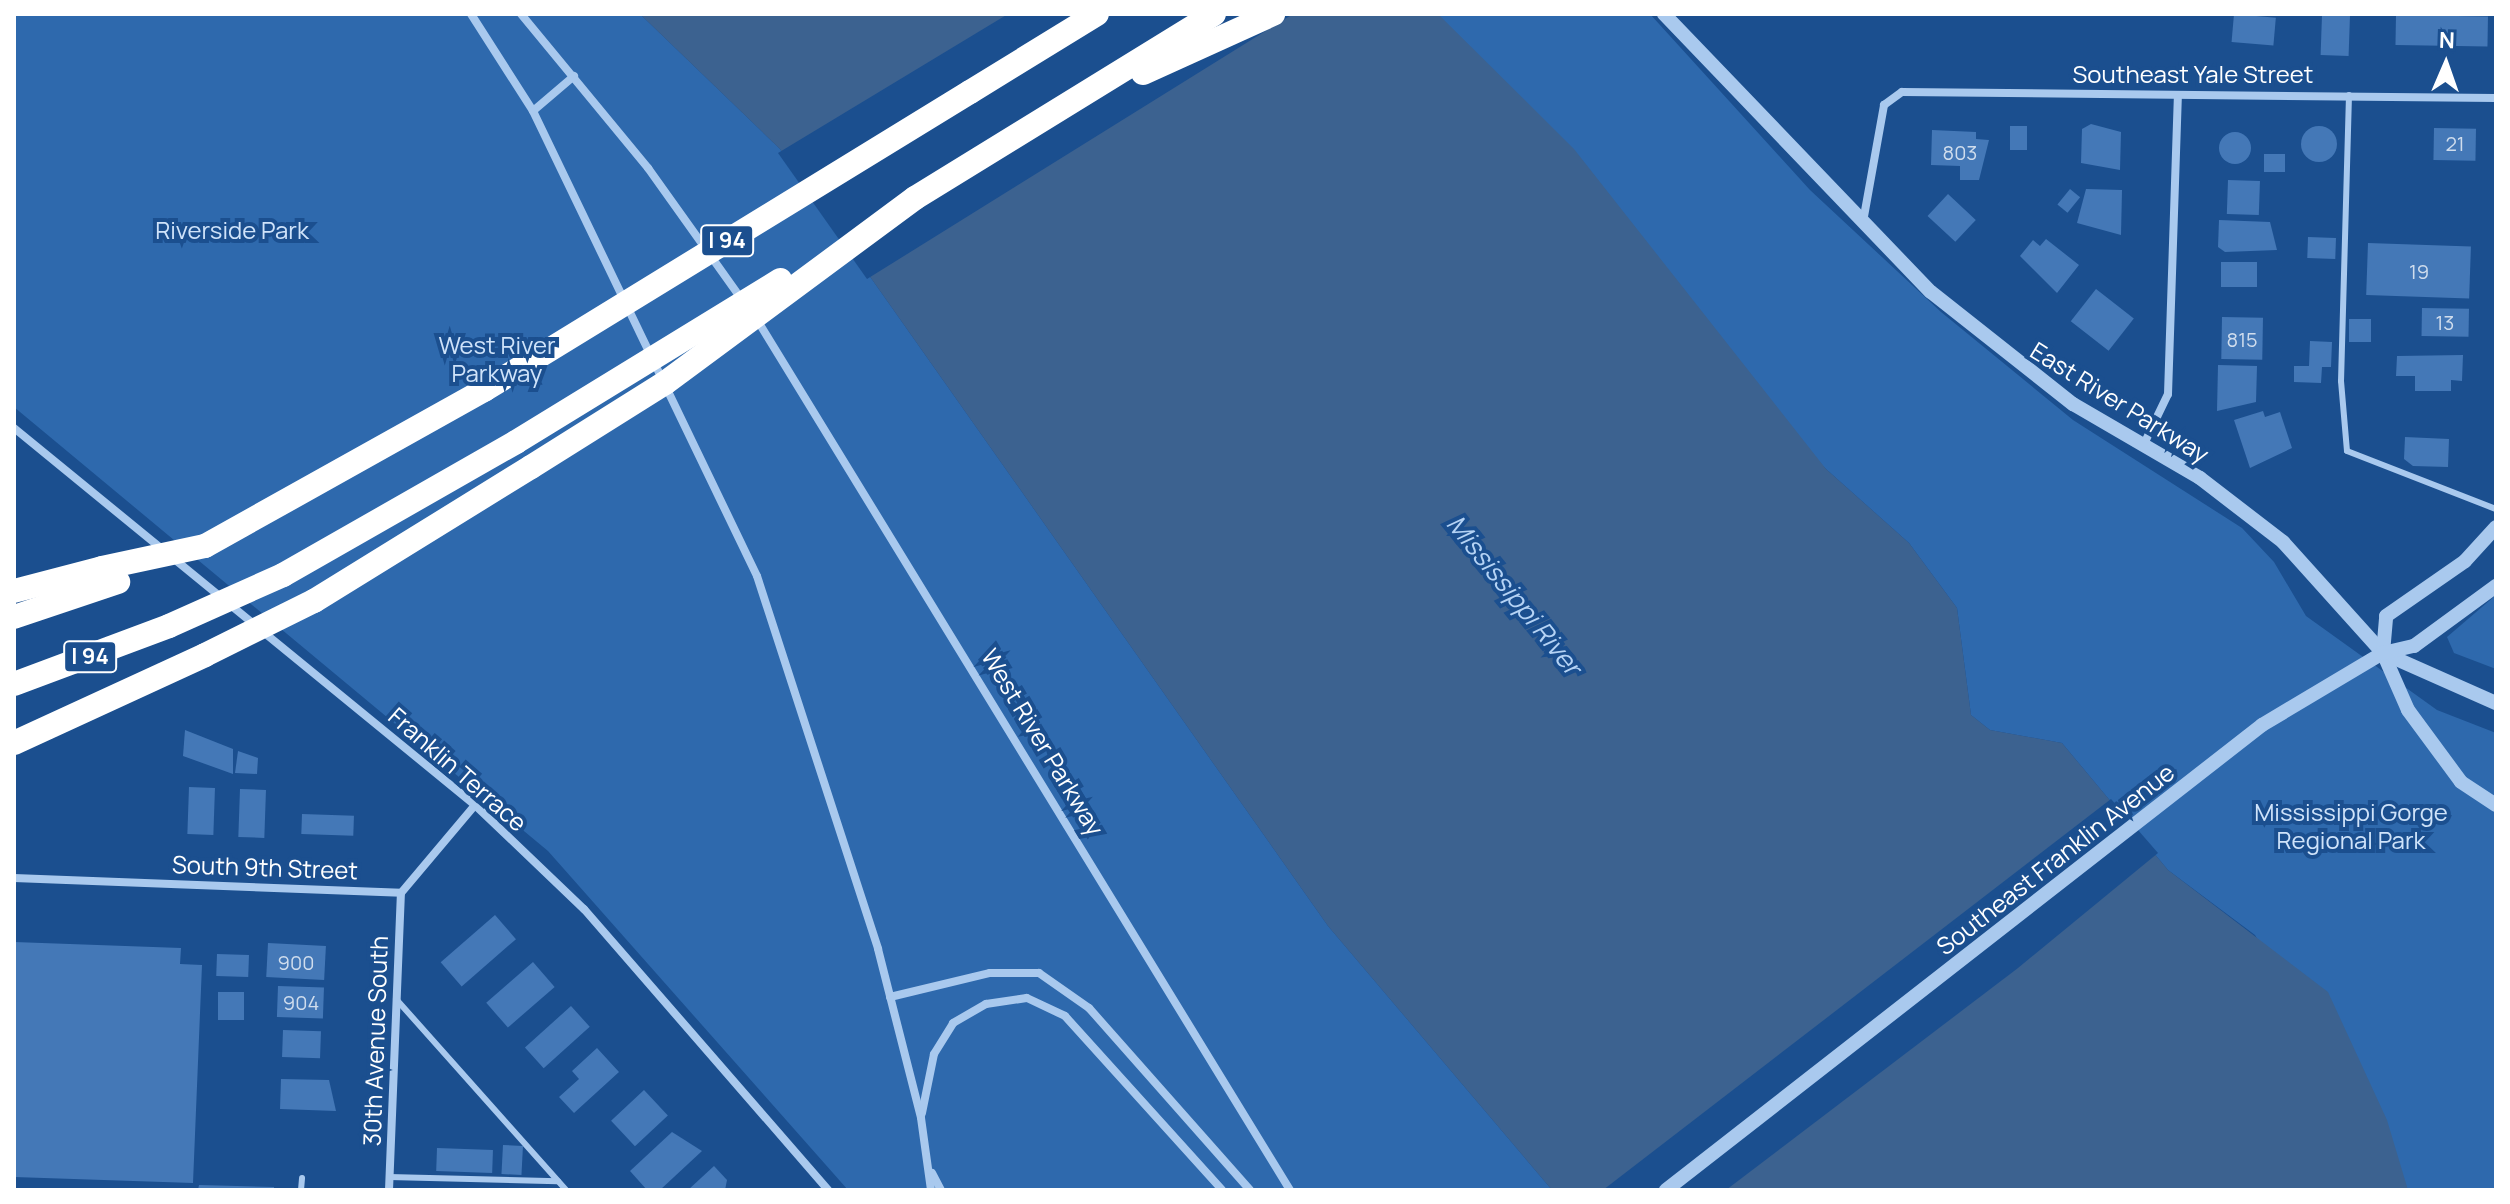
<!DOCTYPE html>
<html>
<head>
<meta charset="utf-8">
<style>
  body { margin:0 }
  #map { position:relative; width:2510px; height:1204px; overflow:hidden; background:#1b4f8f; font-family:Manrope,sans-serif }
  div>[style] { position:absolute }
  .green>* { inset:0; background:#2e69ad }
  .water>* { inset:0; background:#3c6290 }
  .pier>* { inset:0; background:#1b4f8f }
  .building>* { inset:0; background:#4478b7; transform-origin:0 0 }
  .round { border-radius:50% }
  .service>* { height:6px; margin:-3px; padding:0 3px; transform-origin:3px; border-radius:3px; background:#a9c9ee }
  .minor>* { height:8px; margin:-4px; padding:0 4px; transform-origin:4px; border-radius:4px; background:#a9c9ee }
  .tertiary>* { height:14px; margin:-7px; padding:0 7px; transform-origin:7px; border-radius:7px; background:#a9c9ee }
  .motorway>* { height:24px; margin:-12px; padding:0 12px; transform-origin:12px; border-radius:12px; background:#fff }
  .motorway-bridge>* { height:24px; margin:-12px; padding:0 12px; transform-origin:12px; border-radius:12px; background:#fff }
  span { translate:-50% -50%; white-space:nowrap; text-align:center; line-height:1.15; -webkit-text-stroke:8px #1b4f8f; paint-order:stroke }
  .number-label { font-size:20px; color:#d0dded }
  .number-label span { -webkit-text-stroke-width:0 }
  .shield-label span { padding:2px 6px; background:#1b4f8f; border:2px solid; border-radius:6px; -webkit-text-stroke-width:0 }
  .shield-label { font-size:22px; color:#fff; font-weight:700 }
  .street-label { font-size:24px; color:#fff }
  .park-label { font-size:24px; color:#cfe3fa }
  .water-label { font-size:26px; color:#b5d3f5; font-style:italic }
  .frame { position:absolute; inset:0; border:16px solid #fff; pointer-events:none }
  .north { position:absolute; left:2406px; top:24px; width:80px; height:80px; -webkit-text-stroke:6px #1b4f8f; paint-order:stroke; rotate:2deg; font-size:22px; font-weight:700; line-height:32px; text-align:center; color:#fff }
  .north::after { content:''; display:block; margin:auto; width:28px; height:36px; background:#fff; clip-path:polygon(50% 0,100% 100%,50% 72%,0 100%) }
</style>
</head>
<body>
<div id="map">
  <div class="green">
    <div style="clip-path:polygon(14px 14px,640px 14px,780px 149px,1328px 926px,1552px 1190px,848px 1190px,548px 851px,14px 407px)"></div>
    <div style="clip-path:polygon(1409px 14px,1650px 14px,1810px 190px,1941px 312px,2073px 420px,2242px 528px,2274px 562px,2306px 616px,2437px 710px,2496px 733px,2496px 1190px,2397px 1190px,2255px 935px,2168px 870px,2062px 743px,1990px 730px,1971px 715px,1957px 608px,1909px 543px,1826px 469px)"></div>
    <div style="clip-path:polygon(2496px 595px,2496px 669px,2454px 653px,2447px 637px)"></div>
  </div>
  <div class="water">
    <div style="clip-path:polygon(640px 14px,1438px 14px,1574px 149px,1826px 469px,1909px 543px,1957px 608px,1971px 715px,1990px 730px,2062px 743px,2168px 870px,2328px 992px,2387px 1120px,2408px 1190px,1552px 1190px,1328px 926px,780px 149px)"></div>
  </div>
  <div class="pier">
    <div style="clip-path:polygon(1008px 14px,1293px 14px,867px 279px,778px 153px)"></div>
    <div style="clip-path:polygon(2111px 799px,2158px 853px,2018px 968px,1726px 1190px,1603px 1190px)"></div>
  </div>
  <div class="building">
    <div style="left:2234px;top:14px;width:42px;height:28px;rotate:5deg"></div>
    <div style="left:2322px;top:15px;width:28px;height:40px;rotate:2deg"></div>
    <div style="left:2396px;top:15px;width:92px;height:30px;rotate:1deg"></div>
    <div style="clip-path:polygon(2091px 124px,2121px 132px,2120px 170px,2081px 163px,2082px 129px)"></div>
    <div class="round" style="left:2301px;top:126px;width:36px;height:36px"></div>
    <div style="left:2010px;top:126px;width:17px;height:24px"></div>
    <div style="left:2434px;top:128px;width:42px;height:32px;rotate:1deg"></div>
    <div style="clip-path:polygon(1932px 130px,1976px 132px,1976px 139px,1989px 140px,1979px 180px,1960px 180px,1960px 166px,1931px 165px)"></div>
    <div class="round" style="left:2219px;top:132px;width:32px;height:32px"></div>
    <div style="left:2264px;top:154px;width:21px;height:18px"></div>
    <div style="left:2228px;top:180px;width:32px;height:34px;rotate:2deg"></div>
    <div style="left:2070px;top:189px;width:13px;height:20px;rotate:39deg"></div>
    <div style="clip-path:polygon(2086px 189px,2122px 190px,2121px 235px,2077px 223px)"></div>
    <div style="left:1948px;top:194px;width:38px;height:30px;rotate:43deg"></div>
    <div style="clip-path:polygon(2219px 220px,2270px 222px,2277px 250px,2225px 252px,2218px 247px)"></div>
    <div style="left:2308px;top:237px;width:28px;height:21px;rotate:2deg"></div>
    <div style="clip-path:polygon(2046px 239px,2079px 265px,2057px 293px,2020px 256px,2033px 240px,2040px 246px)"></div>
    <div style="left:2368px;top:243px;width:103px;height:52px;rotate:2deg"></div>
    <div style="left:2221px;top:262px;width:36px;height:25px"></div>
    <div style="left:2096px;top:289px;width:48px;height:41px;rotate:38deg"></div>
    <div style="left:2422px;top:308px;width:47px;height:28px;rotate:1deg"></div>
    <div style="left:2222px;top:317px;width:41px;height:42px;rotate:1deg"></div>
    <div style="left:2349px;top:319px;width:22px;height:23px"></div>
    <div style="clip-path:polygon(2310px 341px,2332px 342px,2331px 367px,2322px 367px,2321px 383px,2294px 382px,2294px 366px,2309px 366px)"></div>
    <div style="clip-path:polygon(2463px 355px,2462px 381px,2451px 380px,2451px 391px,2415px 391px,2415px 376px,2396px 376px,2397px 356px)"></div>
    <div style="clip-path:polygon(2218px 365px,2257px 366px,2256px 402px,2217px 411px)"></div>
    <div style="clip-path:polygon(2263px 411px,2265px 417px,2280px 412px,2292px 448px,2250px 468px,2234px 420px)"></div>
    <div style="clip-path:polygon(2405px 437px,2449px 439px,2448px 467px,2413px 466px,2404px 459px)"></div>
    <div style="clip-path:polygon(185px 730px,233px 749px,233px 774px,183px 756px)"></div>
    <div style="clip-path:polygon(238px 751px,258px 758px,257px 774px,235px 773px)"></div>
    <div style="left:189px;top:787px;width:26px;height:47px;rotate:2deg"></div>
    <div style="left:240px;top:789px;width:26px;height:48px;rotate:2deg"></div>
    <div style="left:302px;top:814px;width:52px;height:20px;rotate:2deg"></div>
    <div style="left:495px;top:915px;width:32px;height:72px;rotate:49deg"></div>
    <div style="clip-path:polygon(14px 942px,181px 948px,180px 964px,202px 965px,193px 1183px,14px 1177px)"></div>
    <div style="left:268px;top:943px;width:58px;height:34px;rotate:3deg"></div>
    <div style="left:217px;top:954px;width:32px;height:22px;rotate:2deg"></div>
    <div style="left:533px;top:962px;width:33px;height:62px;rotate:49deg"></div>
    <div style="left:278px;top:986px;width:46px;height:31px;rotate:2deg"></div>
    <div style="left:218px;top:992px;width:26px;height:28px"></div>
    <div style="left:571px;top:1006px;width:28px;height:62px;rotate:48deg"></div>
    <div style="left:283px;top:1030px;width:38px;height:27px;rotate:2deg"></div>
    <div style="clip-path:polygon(597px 1048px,619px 1072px,574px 1113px,559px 1097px,579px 1079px,572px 1071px)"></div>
    <div style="clip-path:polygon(281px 1079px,329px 1080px,336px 1111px,280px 1109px)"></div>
    <div style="left:644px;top:1090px;width:35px;height:45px;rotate:47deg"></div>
    <div style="clip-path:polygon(672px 1132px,702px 1151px,660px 1190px,647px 1190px,630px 1171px)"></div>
    <div style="left:503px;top:1145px;width:20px;height:29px;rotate:3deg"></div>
    <div style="left:437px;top:1148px;width:56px;height:23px;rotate:2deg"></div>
    <div style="clip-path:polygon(714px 1166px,727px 1180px,725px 1190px,688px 1190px)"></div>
    <div style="clip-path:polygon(199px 1185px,274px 1187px,274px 1190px,198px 1190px)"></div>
  </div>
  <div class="service">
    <div style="left:2349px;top:95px;width:286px;rotate:91.6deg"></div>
    <div style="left:2341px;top:381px;width:70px;rotate:85.1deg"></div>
    <div style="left:2347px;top:451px;width:160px;rotate:21.3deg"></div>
    <div style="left:396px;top:999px;width:256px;rotate:48.3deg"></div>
    <div style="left:389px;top:1177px;width:169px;rotate:1.4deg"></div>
    <div style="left:301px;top:1190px;width:12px;rotate:-85deg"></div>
  </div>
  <div class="minor">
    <div style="left:471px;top:14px;width:115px;rotate:57.4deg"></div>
    <div style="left:533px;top:111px;width:516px;rotate:64.28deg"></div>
    <div style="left:757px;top:576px;width:392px;rotate:72deg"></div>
    <div style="left:878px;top:949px;width:174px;rotate:75.7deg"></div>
    <div style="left:921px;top:1118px;width:73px;rotate:82.1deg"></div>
    <div style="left:521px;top:14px;width:200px;rotate:50.5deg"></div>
    <div style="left:648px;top:168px;width:163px;rotate:54.5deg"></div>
    <div style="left:533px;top:111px;width:54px;rotate:-40.5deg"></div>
    <div style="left:1863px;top:222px;width:119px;rotate:-79.8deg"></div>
    <div style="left:1884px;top:105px;width:22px;rotate:-36deg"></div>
    <div style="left:1902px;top:92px;width:594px;rotate:0.58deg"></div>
    <div style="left:756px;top:318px;width:1023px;rotate:58.52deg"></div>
    <div style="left:14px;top:428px;width:596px;rotate:39.28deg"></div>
    <div style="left:475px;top:805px;width:151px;rotate:43.7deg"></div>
    <div style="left:584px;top:909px;width:372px;rotate:49deg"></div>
    <div style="left:2144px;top:444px;width:55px;rotate:-64.4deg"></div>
    <div style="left:2168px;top:394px;width:299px;rotate:-88.1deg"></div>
    <div style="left:14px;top:878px;width:387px;rotate:2.2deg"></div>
    <div style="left:401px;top:893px;width:115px;rotate:-49.9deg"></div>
    <div style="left:890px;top:997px;width:103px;rotate:-13.5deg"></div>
    <div style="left:990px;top:973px;width:49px"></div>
    <div style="left:1039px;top:973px;width:61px;rotate:35deg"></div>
    <div style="left:1089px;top:1008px;width:243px;rotate:48.5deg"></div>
    <div style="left:922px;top:1113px;width:60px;rotate:-78.5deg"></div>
    <div style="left:934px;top:1054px;width:36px;rotate:-58deg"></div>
    <div style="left:953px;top:1023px;width:38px;rotate:-30deg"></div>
    <div style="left:986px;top:1004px;width:41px;rotate:-8.3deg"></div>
    <div style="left:1027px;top:998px;width:42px;rotate:25.3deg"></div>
    <div style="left:1065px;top:1016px;width:234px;rotate:47.9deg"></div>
    <div style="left:932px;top:1173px;width:19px;rotate:62deg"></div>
    <div style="left:389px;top:1190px;width:297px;rotate:-87.7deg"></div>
  </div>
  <div class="tertiary">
    <div style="left:1664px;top:14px;width:385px;rotate:46.2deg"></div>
    <div style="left:1931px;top:292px;width:181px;rotate:38.3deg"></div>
    <div style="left:2073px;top:404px;width:147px;rotate:30.2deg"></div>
    <div style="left:2200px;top:478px;width:105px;rotate:37.6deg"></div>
    <div style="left:2283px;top:542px;width:149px;rotate:48deg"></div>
    <div style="left:2383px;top:653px;width:62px;rotate:66.3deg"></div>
    <div style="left:2408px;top:710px;width:89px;rotate:53.6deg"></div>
    <div style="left:2461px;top:782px;width:42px;rotate:33.3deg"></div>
    <div style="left:2383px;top:653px;width:37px;rotate:-85deg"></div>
    <div style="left:2386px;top:616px;width:96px;rotate:-34.8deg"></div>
    <div style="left:2465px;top:561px;width:46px;rotate:-47.6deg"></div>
    <div style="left:2383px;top:653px;width:124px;rotate:23.9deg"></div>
    <div style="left:1666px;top:1190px;width:756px;rotate:-37.96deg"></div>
    <div style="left:2262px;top:725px;width:141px;rotate:-30.8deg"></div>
    <div style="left:2383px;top:653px;width:32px;rotate:-13deg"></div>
    <div style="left:2414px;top:646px;width:102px;rotate:-36.2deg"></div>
  </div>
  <div class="motorway">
    <div style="left:1143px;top:73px;width:143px;rotate:-24.4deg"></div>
    <div style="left:970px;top:92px;width:149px;rotate:-31.6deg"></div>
    <div style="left:915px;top:198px;width:351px;rotate:-31.6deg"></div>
    <div style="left:205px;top:546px;width:320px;rotate:-29.2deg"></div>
    <div style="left:283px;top:575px;width:268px;rotate:-29.7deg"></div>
    <div style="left:14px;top:591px;width:91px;rotate:-14.6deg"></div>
    <div style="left:314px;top:601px;width:255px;rotate:-31.7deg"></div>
    <div style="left:14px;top:617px;width:110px;rotate:-18.6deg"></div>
    <div style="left:14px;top:684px;width:165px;rotate:-20.5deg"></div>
    <div style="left:14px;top:743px;width:210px;rotate:-24.7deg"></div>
  </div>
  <div class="motorway-bridge">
    <div style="left:484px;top:390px;width:570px;rotate:-31.52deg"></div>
    <div style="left:516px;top:442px;width:310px;rotate:-31.5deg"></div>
    <div style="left:531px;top:467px;width:158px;rotate:-32.1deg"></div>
    <div style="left:665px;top:383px;width:311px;rotate:-36.5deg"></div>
    <div style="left:102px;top:568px;width:105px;rotate:-12.1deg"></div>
    <div style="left:169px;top:626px;width:125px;rotate:-24.1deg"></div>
    <div style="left:205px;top:655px;width:122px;rotate:-26.4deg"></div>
  </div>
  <div class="number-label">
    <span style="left:2455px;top:143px">21</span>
    <span style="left:1960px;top:152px">803</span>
    <span style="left:2419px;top:271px">19</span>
    <span style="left:2445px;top:322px">13</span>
    <span style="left:2242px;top:339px">815</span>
    <span style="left:296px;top:962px">900</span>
    <span style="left:301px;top:1002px">904</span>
  </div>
  <div class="shield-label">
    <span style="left:727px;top:241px">I 94</span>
    <span style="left:90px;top:657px">I 94</span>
  </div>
  <div class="street-label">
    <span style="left:2193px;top:74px">Southeast Yale Street</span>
    <span style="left:2120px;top:402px;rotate:32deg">East River Parkway</span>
    <span style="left:1043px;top:742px;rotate:59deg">West River Parkway</span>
    <span style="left:458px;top:769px;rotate:41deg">Franklin Terrace</span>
    <span style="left:2055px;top:859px;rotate:-38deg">Southeast Franklin Avenue</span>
    <span style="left:265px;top:867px;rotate:2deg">South 9th Street</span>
    <span style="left:375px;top:1041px;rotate:-88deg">30th Avenue South</span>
  </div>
  <div class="park-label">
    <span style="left:232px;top:230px">Riverside Park</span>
    <span style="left:497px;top:359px">West River<br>Parkway</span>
    <span style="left:2351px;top:826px">Mississippi Gorge<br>Regional Park</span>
  </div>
  <div class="water-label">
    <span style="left:1514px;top:595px;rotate:51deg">Mississippi River</span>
  </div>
  <div class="frame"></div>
  <div class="north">N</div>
</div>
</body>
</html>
